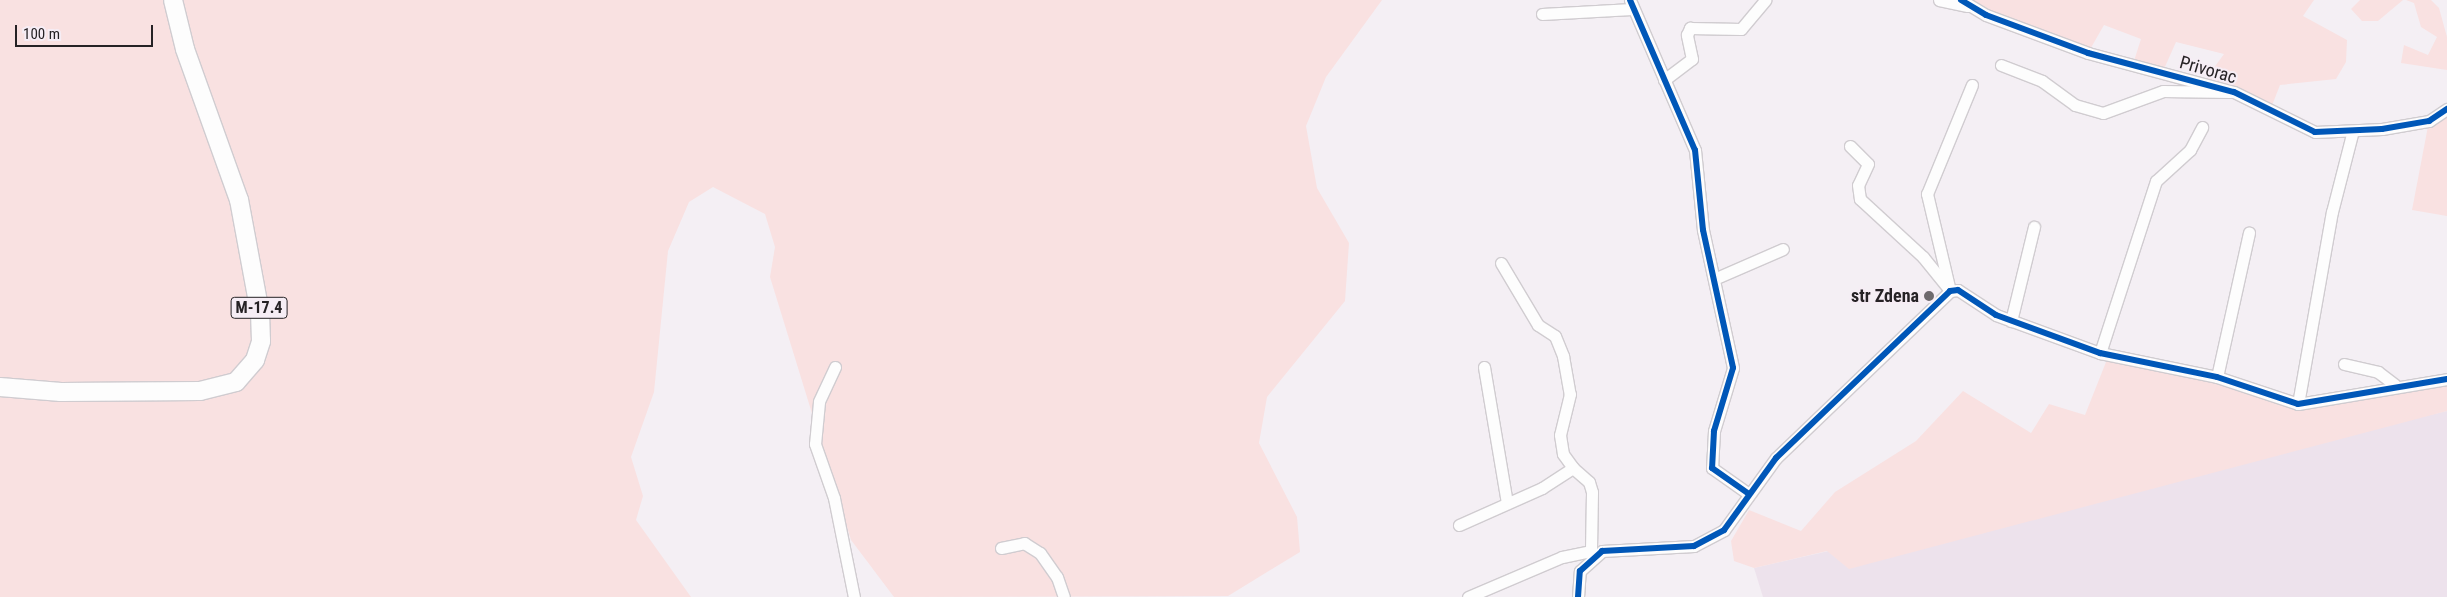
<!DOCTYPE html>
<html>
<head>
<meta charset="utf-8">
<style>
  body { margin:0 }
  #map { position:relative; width:2447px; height:597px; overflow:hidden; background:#f4eff4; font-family:"Roboto Condensed",sans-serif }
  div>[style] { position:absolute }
  .built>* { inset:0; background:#ede2ec }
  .green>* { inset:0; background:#f9e1e1 }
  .roads { filter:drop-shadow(1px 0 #d0ccd0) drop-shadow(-1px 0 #d0ccd0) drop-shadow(0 1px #d0ccd0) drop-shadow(0 -1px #d0ccd0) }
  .minor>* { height:11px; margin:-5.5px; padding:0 5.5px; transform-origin:5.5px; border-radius:5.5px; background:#fdfdfd }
  .primary>* { height:18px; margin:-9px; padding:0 9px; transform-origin:9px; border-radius:9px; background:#fdfdfd }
  .cycleway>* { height:6px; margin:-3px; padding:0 3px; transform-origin:3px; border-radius:3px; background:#0057b8 }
  .dots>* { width:14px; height:14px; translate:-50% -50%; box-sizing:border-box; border:2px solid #f6edf5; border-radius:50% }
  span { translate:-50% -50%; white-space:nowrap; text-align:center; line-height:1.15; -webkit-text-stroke:4px #f6edf5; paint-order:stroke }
  .shield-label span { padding:1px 4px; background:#f6edf5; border:1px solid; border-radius:4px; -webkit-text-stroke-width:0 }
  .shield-label { font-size:16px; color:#262225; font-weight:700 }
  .street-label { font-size:18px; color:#262225 }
  .poi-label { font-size:18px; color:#262225; font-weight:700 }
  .right { translate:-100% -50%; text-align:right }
  .scale { position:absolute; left:15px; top:25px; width:138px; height:22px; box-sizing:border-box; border:2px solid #262225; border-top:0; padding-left:6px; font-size:15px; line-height:18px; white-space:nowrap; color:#262225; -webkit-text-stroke:4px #f6edf5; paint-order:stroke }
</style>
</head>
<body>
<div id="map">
  <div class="built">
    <div style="clip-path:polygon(2447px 411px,2447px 597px,1763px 597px,1754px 568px)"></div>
  </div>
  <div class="green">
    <div style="clip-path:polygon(0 0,1382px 0,1326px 77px,1306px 126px,1317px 188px,1349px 243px,1345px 301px,1267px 397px,1259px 443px,1297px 517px,1300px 552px,1228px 596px,894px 597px,851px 540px,770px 277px,775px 247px,765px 214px,713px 187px,689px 202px,668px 251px,654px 392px,631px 457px,643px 496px,636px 520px,691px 597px,0 597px)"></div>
    <div style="clip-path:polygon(1961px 0,2314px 0,2303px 16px,2347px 40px,2346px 62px,2336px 79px,2280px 85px,2271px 108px,2205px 80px,2224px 54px,2176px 42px,2164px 69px,2133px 64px,2141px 39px,2104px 25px,2088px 53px)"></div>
    <div style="clip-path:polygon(2360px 0,2403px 0,2378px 21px,2362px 21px,2351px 9px)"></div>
    <div style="clip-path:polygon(2406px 0,2431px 0,2439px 8px,2447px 37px,2447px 70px,2401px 63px,2404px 45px,2428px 55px,2437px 37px,2421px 27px,2414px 3px)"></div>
    <div style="clip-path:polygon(2447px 110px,2447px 216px,2412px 210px,2429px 121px)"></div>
    <div style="clip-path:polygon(2108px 357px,2218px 381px,2291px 405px,2447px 382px,2447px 411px,1849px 569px,1827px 551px,1754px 568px,1734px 561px,1731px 541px,1749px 510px,1801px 531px,1835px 492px,1916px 441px,1963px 391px,2031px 433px,2049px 404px,2085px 415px)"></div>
  </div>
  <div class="roads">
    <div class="minor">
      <div style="left:1630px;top:0;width:163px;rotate:66.6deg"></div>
      <div style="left:1695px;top:150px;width:80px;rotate:84.3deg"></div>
      <div style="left:1703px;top:230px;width:141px;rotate:77.7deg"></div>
      <div style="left:1733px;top:368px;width:66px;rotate:106.8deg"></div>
      <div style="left:1714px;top:431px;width:37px;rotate:93deg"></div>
      <div style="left:1712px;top:468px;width:45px;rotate:35.1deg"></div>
      <div style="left:1939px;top:0;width:29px;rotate:12deg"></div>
      <div style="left:1961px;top:0;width:29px;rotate:31deg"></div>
      <div style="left:1986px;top:15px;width:109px;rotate:20.4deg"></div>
      <div style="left:2088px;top:53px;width:151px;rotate:15deg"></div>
      <div style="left:2234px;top:92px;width:90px;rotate:26.3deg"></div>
      <div style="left:2315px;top:132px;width:67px;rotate:-2.6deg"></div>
      <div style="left:2382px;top:129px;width:48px;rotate:-9.7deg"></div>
      <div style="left:2429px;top:121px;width:22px;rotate:-34deg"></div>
      <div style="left:1542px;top:14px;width:90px;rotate:-3.2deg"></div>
      <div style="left:2001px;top:65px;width:44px;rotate:21.3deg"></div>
      <div style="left:2042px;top:81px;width:41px;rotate:36deg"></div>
      <div style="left:2075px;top:105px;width:29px;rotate:16deg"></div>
      <div style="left:2103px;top:113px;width:64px;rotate:-20.1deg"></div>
      <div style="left:2163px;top:91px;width:67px;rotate:0.9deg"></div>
      <div style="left:1664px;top:80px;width:35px;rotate:-37deg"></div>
      <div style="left:1692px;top:59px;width:25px;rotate:-102deg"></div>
      <div style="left:1687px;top:35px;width:8px;rotate:-67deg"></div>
      <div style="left:1690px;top:28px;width:51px;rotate:1.1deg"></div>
      <div style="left:1741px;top:29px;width:38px;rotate:-50deg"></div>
      <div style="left:1850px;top:146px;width:25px;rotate:45deg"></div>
      <div style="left:1868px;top:164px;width:23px;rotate:115deg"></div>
      <div style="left:1858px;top:185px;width:14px;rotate:82deg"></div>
      <div style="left:1860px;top:199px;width:86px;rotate:42.6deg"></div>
      <div style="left:1923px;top:257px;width:38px;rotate:51deg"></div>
      <div style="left:1501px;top:263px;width:72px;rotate:59.2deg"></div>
      <div style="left:1538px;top:325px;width:20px;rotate:33deg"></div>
      <div style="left:1555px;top:336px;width:22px;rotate:68deg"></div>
      <div style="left:1563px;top:356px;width:39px;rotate:80deg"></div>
      <div style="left:1570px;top:394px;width:42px;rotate:103.7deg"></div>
      <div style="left:1560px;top:435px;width:19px;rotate:81deg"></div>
      <div style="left:1563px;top:454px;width:17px;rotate:54deg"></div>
      <div style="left:1714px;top:279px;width:75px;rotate:-23.5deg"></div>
      <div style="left:1950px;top:291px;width:100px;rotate:-103.3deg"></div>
      <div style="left:1927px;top:194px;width:118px;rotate:-67.6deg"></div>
      <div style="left:2011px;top:321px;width:97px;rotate:-76.3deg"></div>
      <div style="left:2100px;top:353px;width:181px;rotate:-72deg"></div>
      <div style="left:2156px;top:181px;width:46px;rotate:-42.4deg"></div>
      <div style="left:2190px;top:150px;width:26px;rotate:-62deg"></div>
      <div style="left:2344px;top:364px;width:35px;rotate:13deg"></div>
      <div style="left:2378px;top:372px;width:21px;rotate:37deg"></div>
      <div style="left:835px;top:367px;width:38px;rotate:115deg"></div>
      <div style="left:819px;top:402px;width:42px;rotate:95.4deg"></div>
      <div style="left:815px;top:444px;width:57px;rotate:70.6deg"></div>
      <div style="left:834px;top:498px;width:101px;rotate:78.6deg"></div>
      <div style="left:1484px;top:367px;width:138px;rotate:80.4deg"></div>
      <div style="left:2217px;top:377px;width:148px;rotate:-77.5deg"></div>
      <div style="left:2298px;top:404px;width:195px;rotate:-80deg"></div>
      <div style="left:2332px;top:212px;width:81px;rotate:-75.6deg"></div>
      <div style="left:1459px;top:525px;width:91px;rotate:-24deg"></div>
      <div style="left:1542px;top:488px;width:37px;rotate:-33deg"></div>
      <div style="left:1573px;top:468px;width:21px;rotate:41deg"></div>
      <div style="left:1589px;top:482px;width:10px;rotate:73deg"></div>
      <div style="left:1592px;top:492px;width:59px;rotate:91deg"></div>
      <div style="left:1001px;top:548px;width:24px;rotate:-12deg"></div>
      <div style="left:1024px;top:543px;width:19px;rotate:32deg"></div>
      <div style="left:1040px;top:553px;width:29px;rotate:55deg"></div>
      <div style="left:1057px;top:577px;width:21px;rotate:71deg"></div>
      <div style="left:1468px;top:597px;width:102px;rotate:-23.1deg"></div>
      <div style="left:1562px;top:557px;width:30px;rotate:-12deg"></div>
      <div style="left:1591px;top:551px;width:5px;rotate:68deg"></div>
      <div style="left:1578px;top:597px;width:26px;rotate:-86deg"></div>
      <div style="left:1580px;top:571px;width:30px;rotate:-42deg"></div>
      <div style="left:1602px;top:551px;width:92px;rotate:-3.1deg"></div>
      <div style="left:1694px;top:546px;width:34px;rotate:-28deg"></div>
      <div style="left:1724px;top:530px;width:89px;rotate:-54.2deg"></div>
      <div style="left:1776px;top:458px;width:241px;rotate:-43.8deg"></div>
      <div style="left:1950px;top:291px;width:8px;rotate:-7deg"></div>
      <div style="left:1958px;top:290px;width:45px;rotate:33.3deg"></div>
      <div style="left:1996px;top:315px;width:111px;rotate:20.1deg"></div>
      <div style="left:2100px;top:353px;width:119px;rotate:11.6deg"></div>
      <div style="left:2217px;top:377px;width:85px;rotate:18.4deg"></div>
      <div style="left:2298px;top:404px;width:151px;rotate:-9.5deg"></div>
    </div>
    <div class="primary">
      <div style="left:0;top:387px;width:61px;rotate:4.7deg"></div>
      <div style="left:61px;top:392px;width:139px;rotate:-0.4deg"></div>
      <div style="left:200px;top:391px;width:37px;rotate:-14deg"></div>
      <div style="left:236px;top:382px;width:29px;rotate:-49deg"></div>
      <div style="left:255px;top:360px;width:20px;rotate:-72deg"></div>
      <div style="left:261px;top:341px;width:28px;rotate:-92deg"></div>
      <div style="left:260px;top:313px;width:115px;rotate:-100.5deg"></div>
      <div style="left:239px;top:200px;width:160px;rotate:-109.7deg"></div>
      <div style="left:185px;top:49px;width:50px;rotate:-103.8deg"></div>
    </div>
  </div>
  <div class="cycleway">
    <div style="left:1630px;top:0;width:163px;rotate:66.6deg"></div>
    <div style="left:1695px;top:150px;width:80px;rotate:84.3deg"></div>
    <div style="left:1703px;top:230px;width:141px;rotate:77.7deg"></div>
    <div style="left:1733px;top:368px;width:66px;rotate:106.8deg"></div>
    <div style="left:1714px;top:431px;width:37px;rotate:93deg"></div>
    <div style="left:1712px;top:468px;width:45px;rotate:35.1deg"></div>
    <div style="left:1961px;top:0;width:29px;rotate:31deg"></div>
    <div style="left:1986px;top:15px;width:109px;rotate:20.4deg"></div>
    <div style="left:2088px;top:53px;width:151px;rotate:15deg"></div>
    <div style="left:2234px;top:92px;width:90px;rotate:26.3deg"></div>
    <div style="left:2315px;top:132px;width:67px;rotate:-2.6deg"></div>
    <div style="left:2382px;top:129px;width:48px;rotate:-9.7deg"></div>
    <div style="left:2429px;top:121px;width:22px;rotate:-34deg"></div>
    <div style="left:1578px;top:597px;width:26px;rotate:-86deg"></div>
    <div style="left:1580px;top:571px;width:30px;rotate:-42deg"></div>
    <div style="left:1602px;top:551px;width:92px;rotate:-3.1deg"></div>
    <div style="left:1694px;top:546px;width:34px;rotate:-28deg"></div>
    <div style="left:1724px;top:530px;width:89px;rotate:-54.2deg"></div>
    <div style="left:1776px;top:458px;width:241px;rotate:-43.8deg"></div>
    <div style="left:1950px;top:291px;width:8px;rotate:-7deg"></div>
    <div style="left:1958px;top:290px;width:45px;rotate:33.3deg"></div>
    <div style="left:1996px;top:315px;width:111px;rotate:20.1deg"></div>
    <div style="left:2100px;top:353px;width:119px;rotate:11.6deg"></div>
    <div style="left:2217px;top:377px;width:85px;rotate:18.4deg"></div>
    <div style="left:2298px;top:404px;width:151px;rotate:-9.5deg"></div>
  </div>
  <div class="dots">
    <div style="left:1929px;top:296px;background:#6e6a6d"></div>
  </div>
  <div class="shield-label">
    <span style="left:259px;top:308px">M-17.4</span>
  </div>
  <div class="street-label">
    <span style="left:2208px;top:70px;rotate:16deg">Privorac</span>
  </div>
  <div class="poi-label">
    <span class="right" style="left:1919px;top:296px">str Zdena</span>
  </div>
  <div class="scale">100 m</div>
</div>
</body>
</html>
